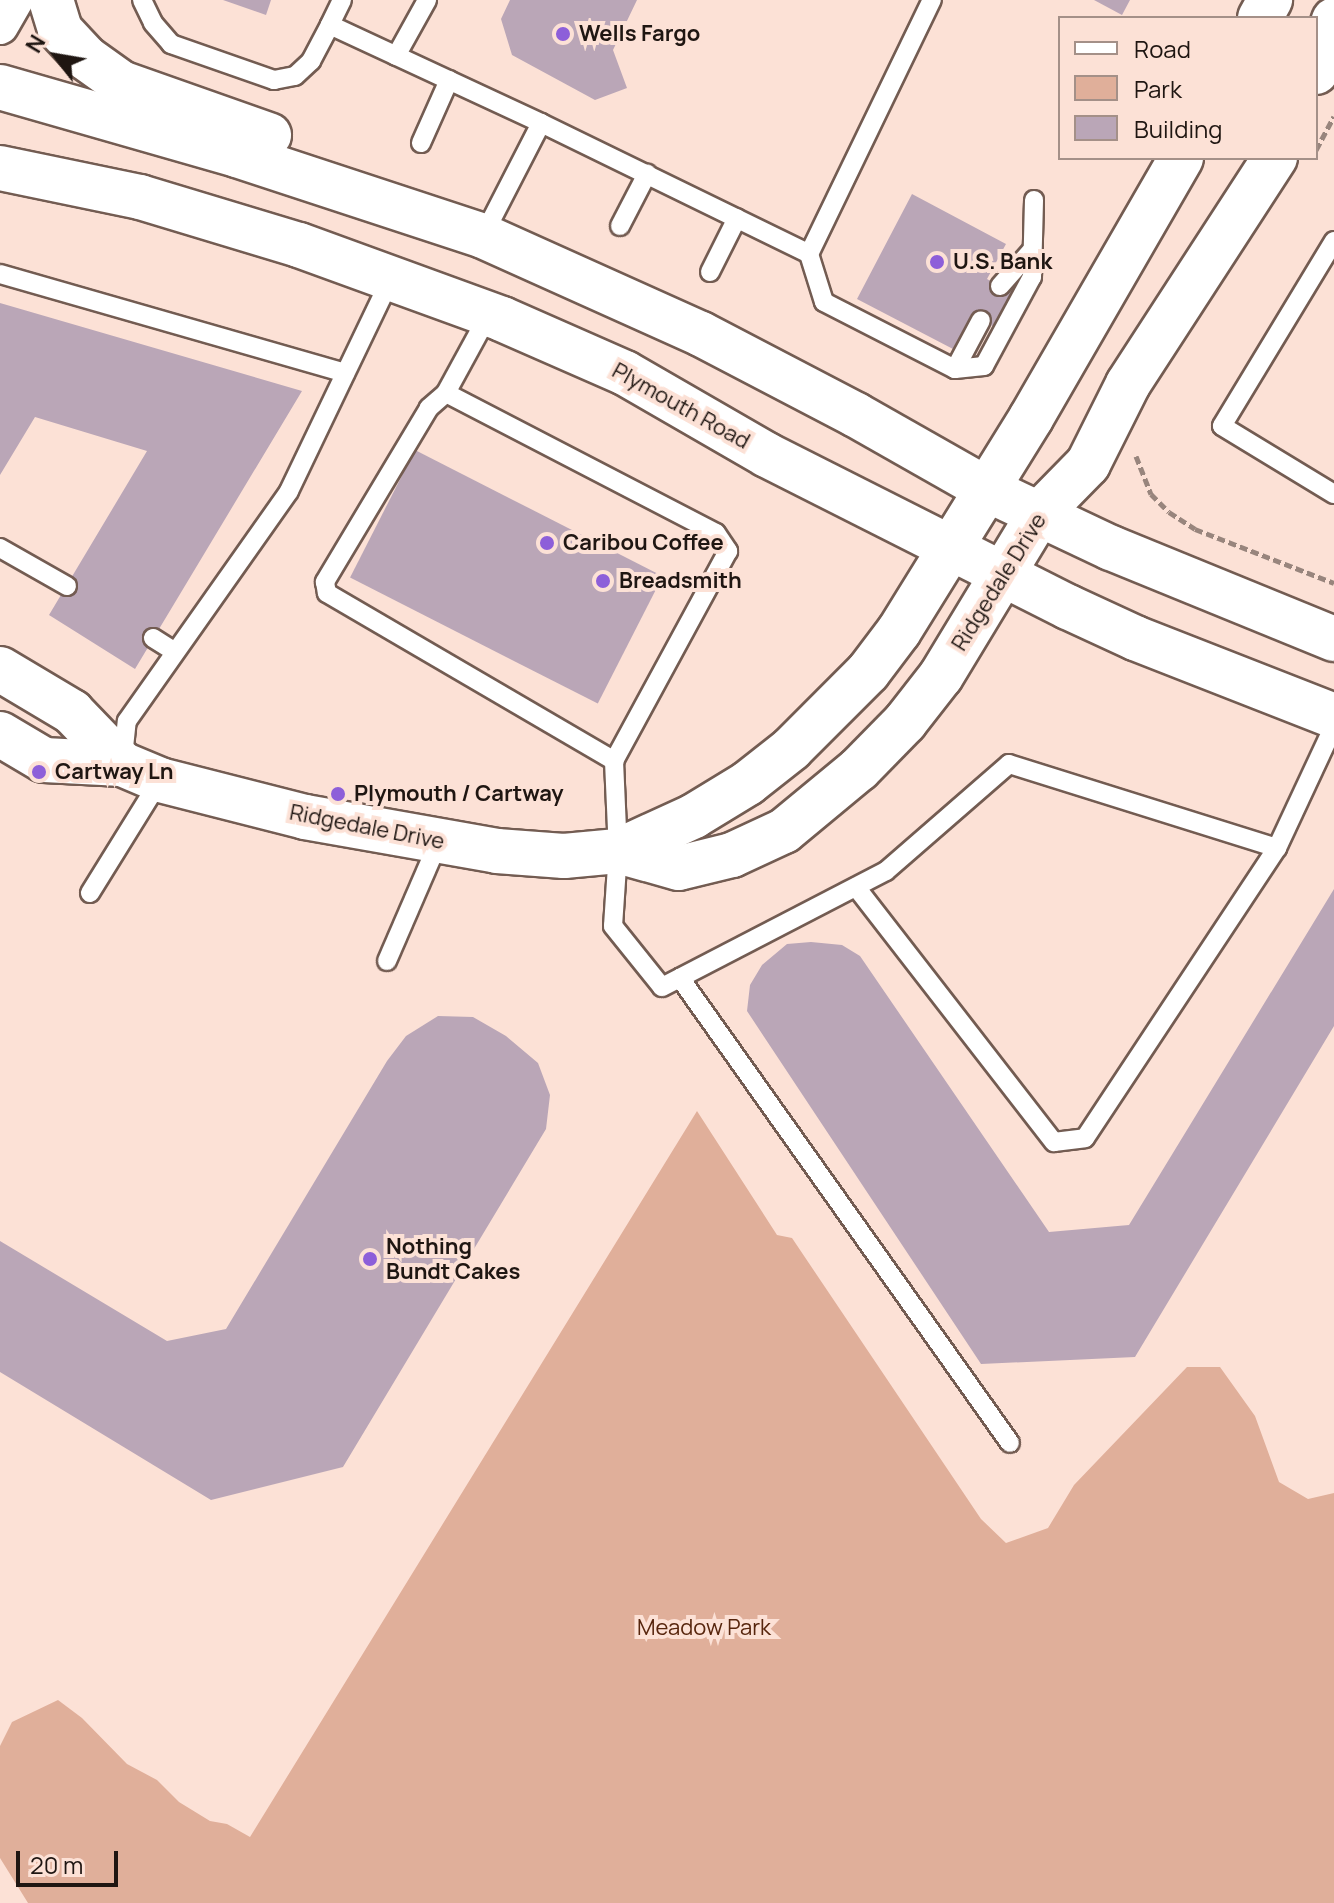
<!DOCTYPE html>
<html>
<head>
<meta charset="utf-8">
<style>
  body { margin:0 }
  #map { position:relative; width:1334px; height:1903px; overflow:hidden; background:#fce1d6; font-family:Manrope,sans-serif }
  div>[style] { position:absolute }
  .green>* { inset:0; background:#e0af9a }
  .building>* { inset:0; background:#baa6b7; transform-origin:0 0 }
  .path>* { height:5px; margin-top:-2.5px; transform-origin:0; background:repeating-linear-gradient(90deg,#98857d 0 8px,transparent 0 12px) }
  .roads { filter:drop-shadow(2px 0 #735c52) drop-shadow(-2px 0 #735c52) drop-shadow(0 2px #735c52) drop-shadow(0 -2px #735c52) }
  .service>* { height:18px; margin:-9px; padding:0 9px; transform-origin:9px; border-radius:9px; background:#fff }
  .minor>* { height:36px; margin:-18px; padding:0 18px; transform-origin:18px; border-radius:18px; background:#fff }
  .tertiary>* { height:44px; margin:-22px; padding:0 22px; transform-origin:22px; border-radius:22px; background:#fff }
  .secondary>* { height:44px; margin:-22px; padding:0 22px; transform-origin:22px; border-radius:22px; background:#fff }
  .dots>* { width:22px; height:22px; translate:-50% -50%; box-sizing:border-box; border:4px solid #fce1d6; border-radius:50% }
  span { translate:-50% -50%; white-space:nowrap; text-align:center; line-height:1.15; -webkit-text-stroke:8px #fce1d6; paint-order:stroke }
  .poi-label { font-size:22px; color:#1f1612; font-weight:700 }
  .left { translate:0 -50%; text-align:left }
  .street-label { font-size:22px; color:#1f1612 }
  .park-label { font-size:22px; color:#57250d }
  .legend { position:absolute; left:1058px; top:16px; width:260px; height:144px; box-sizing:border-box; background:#fce1d6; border:2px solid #a49088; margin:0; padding:10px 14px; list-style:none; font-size:24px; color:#1f1612 }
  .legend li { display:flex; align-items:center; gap:16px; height:40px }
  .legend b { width:40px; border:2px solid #a49088 }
  .north { position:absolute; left:16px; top:16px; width:80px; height:80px; -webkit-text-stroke:6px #fce1d6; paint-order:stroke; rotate:301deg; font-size:22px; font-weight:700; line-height:32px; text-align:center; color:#1f1612 }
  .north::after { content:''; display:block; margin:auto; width:28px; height:36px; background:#1f1612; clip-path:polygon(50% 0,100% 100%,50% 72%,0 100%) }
  .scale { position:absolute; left:16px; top:1851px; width:102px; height:36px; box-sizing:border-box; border:4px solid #1f1612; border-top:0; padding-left:10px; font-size:24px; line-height:28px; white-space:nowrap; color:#1f1612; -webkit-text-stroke:6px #fce1d6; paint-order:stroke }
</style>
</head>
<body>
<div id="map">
  <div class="green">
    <div style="clip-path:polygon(697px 1111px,777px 1235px,792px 1238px,981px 1519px,1006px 1543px,1048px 1528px,1074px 1485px,1187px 1367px,1220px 1367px,1255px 1416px,1279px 1482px,1308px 1499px,1334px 1493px,1334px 1903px,28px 1903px,0 1858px,0 1746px,12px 1722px,58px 1700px,82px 1718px,127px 1764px,157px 1780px,179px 1802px,210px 1821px,227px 1824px,250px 1837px)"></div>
  </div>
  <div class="building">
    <div style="clip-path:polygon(223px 0,271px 0,266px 15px)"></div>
    <div style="clip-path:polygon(510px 0,637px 0,613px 50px,627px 88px,595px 100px,512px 55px,501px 19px)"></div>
    <div style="clip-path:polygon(1094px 0,1130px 0,1122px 15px)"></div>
    <div style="clip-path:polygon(912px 194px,1006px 244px,987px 279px,1018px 296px,1000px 330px,971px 315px,953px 349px,857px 299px)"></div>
    <div style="clip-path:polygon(0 303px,302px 391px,135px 669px,49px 615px,147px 451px,35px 417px,0 475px)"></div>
    <div style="left:415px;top:450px;width:278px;height:143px;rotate:27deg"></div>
    <div style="clip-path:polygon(1334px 889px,1334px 1026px,1135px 1357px,981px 1364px,747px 1011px,750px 985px,762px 965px,787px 944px,811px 942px,842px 945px,860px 956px,1049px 1232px,1129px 1225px)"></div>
    <div style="clip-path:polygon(438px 1016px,473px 1017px,506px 1036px,538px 1063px,550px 1095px,546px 1129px,343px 1467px,211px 1500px,0 1372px,0 1241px,167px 1341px,226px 1329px,387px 1061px,406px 1036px)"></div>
  </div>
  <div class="path">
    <div style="left:1316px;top:150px;width:38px;rotate:-62deg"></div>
    <div style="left:1136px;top:456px;width:41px;rotate:68.5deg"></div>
    <div style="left:1151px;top:494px;width:25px;rotate:45deg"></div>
    <div style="left:1169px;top:512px;width:31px;rotate:33deg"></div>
    <div style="left:1195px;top:529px;width:149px;rotate:21.2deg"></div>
  </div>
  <div class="roads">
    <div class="service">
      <div style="left:142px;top:0;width:25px;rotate:64deg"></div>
      <div style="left:153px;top:23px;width:28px;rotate:49deg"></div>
      <div style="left:171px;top:44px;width:109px;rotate:19.3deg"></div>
      <div style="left:274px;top:80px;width:21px;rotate:-11deg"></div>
      <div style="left:295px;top:76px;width:22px;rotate:-43deg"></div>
      <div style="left:311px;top:61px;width:41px;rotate:-62.2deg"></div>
      <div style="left:342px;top:0;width:28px;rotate:116deg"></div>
      <div style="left:330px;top:25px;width:233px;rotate:24.9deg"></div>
      <div style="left:396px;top:56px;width:64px;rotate:-61deg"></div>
      <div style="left:421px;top:143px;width:69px;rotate:-66deg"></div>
      <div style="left:620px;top:226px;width:59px;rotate:-62.6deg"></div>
      <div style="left:483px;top:236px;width:127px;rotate:-62.8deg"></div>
      <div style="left:541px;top:123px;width:298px;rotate:26deg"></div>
      <div style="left:809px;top:254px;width:282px;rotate:-64.2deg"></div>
      <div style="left:1334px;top:241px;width:216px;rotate:121.2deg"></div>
      <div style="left:1222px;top:426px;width:131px;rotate:31.3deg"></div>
      <div style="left:809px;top:254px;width:50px;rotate:72.6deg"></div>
      <div style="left:824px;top:302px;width:147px;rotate:27.1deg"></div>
      <div style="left:955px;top:369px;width:29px;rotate:-6deg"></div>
      <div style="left:984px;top:366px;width:101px;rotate:-61.7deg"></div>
      <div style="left:1032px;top:277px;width:77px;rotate:-88.5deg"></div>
      <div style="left:710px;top:272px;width:60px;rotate:-63.4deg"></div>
      <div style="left:0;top:274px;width:359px;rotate:16deg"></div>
      <div style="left:1000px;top:286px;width:48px;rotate:-48.4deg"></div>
      <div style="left:489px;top:314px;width:90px;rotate:118.6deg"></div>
      <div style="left:446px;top:393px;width:304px;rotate:27.4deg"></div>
      <div style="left:716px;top:533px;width:22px;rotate:56deg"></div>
      <div style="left:728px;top:551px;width:239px;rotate:118.5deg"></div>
      <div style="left:614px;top:761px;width:90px;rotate:87.5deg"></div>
      <div style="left:618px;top:851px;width:75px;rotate:93.8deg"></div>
      <div style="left:613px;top:926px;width:78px;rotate:51.2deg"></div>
      <div style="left:662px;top:987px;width:252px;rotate:-27.4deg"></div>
      <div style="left:886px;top:871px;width:163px;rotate:-41deg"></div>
      <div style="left:1009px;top:764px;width:281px;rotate:17.4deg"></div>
      <div style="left:1277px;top:848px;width:135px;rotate:-65deg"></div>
      <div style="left:955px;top:369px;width:55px;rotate:-62deg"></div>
      <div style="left:446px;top:393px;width:23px;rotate:139deg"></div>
      <div style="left:429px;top:408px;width:203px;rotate:120.9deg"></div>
      <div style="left:325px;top:582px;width:11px;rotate:80deg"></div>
      <div style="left:327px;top:593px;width:333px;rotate:30.3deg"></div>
      <div style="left:0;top:548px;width:77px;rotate:29.6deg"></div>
      <div style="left:153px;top:638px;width:26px;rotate:32deg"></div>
      <div style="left:123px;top:757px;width:36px;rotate:-84deg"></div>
      <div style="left:127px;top:721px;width:281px;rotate:-54.8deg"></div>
      <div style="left:289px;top:491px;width:236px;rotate:-64.4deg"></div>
      <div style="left:856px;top:887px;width:323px;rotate:52.2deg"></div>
      <div style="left:1054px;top:1142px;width:31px;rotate:-7deg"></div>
      <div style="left:1085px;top:1138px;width:348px;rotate:-56.5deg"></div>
      <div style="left:90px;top:893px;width:133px;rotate:-58.2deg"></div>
      <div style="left:387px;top:961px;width:131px;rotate:-66.6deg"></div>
      <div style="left:680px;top:978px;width:570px;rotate:54.64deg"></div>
    </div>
    <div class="minor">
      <div style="left:0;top:26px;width:30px;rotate:-60deg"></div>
    </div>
    <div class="tertiary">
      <div style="left:1260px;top:18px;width:21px;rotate:-61deg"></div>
      <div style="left:1316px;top:72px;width:55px;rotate:-70.9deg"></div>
      <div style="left:0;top:669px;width:84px;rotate:30.8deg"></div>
      <div style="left:72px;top:712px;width:72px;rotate:46.1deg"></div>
      <div style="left:0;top:734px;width:51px;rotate:30.6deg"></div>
      <div style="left:44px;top:760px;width:78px;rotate:2.9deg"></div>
      <div style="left:122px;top:764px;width:41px;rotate:22.8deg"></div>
      <div style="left:160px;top:780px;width:150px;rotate:14.3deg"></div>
      <div style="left:305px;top:817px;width:195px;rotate:10deg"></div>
      <div style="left:497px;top:851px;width:67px;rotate:4.3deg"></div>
      <div style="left:564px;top:856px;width:54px;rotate:-5.3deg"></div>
      <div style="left:618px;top:851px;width:84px;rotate:-24.7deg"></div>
      <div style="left:694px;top:816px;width:63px;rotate:-31.4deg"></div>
      <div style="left:748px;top:783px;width:55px;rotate:-38.3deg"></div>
      <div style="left:791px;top:749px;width:109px;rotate:-45deg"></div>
      <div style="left:868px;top:672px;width:51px;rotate:-52.9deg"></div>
      <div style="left:899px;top:631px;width:251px;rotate:-58.2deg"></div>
      <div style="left:1031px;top:418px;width:300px;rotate:-60deg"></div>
      <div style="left:618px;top:851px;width:63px;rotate:15.6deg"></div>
      <div style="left:679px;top:868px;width:55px;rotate:-13.8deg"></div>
      <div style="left:732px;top:855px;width:57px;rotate:-24.8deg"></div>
      <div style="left:784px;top:831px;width:97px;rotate:-39.6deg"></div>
      <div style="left:859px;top:769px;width:66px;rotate:-45.6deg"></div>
      <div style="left:905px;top:722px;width:58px;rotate:-52deg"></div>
      <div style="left:941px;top:676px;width:189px;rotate:-58.8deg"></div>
      <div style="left:1039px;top:514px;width:70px;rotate:-45.6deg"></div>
      <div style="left:1088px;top:464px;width:89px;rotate:-63.4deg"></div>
      <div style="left:1128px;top:384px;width:270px;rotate:-57deg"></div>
    </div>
    <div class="secondary">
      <div style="left:51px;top:0;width:31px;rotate:73deg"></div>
      <div style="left:60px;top:30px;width:38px;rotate:47deg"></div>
      <div style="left:86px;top:58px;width:43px;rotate:35.5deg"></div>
      <div style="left:121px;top:83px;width:157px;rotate:19.4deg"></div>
      <div style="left:0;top:87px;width:247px;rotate:16deg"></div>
      <div style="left:237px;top:155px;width:259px;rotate:18.2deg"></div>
      <div style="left:483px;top:236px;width:239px;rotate:24.2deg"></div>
      <div style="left:701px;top:334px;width:175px;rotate:27.6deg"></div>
      <div style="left:856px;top:415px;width:150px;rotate:29.6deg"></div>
      <div style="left:986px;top:489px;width:138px;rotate:25.3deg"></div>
      <div style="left:1111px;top:548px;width:241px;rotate:22.2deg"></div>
      <div style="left:0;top:168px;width:143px;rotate:11.7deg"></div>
      <div style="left:140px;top:197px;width:166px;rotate:16.8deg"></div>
      <div style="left:299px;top:245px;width:216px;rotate:20deg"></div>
      <div style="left:502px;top:319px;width:134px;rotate:23.7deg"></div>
      <div style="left:625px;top:373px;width:164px;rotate:30deg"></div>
      <div style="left:767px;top:455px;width:337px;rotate:26.8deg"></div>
      <div style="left:1068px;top:607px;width:74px;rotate:24.8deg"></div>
      <div style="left:1135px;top:638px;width:214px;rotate:21.4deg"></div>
    </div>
  </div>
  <div class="dots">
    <div style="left:563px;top:34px;background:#8d5fd9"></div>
    <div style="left:937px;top:262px;background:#8d5fd9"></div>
    <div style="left:547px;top:543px;background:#8d5fd9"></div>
    <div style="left:603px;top:581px;background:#8d5fd9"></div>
    <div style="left:39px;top:772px;background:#8d5fd9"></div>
    <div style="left:338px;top:794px;background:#8d5fd9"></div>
    <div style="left:370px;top:1259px;background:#8d5fd9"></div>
  </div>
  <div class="poi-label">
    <span class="left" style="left:579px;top:34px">Wells Fargo</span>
    <span class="left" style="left:953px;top:262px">U.S. Bank</span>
    <span class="left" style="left:563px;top:543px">Caribou Coffee</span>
    <span class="left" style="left:619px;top:581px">Breadsmith</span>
    <span class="left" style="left:55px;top:772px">Cartway Ln</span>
    <span class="left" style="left:354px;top:794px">Plymouth / Cartway</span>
    <span class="left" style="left:386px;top:1259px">Nothing<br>Bundt Cakes</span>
  </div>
  <div class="street-label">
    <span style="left:681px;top:406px;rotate:29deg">Plymouth Road</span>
    <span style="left:999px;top:582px;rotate:-58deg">Ridgedale Drive</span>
    <span style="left:367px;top:827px;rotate:11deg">Ridgedale Drive</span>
  </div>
  <div class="park-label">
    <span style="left:704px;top:1628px">Meadow Park</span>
  </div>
  <ul class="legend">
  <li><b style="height:10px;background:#fff"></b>Road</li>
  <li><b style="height:22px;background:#e0af9a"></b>Park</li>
  <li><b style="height:22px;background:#baa6b7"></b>Building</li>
  </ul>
  <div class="north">N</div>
  <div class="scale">20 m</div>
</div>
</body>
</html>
